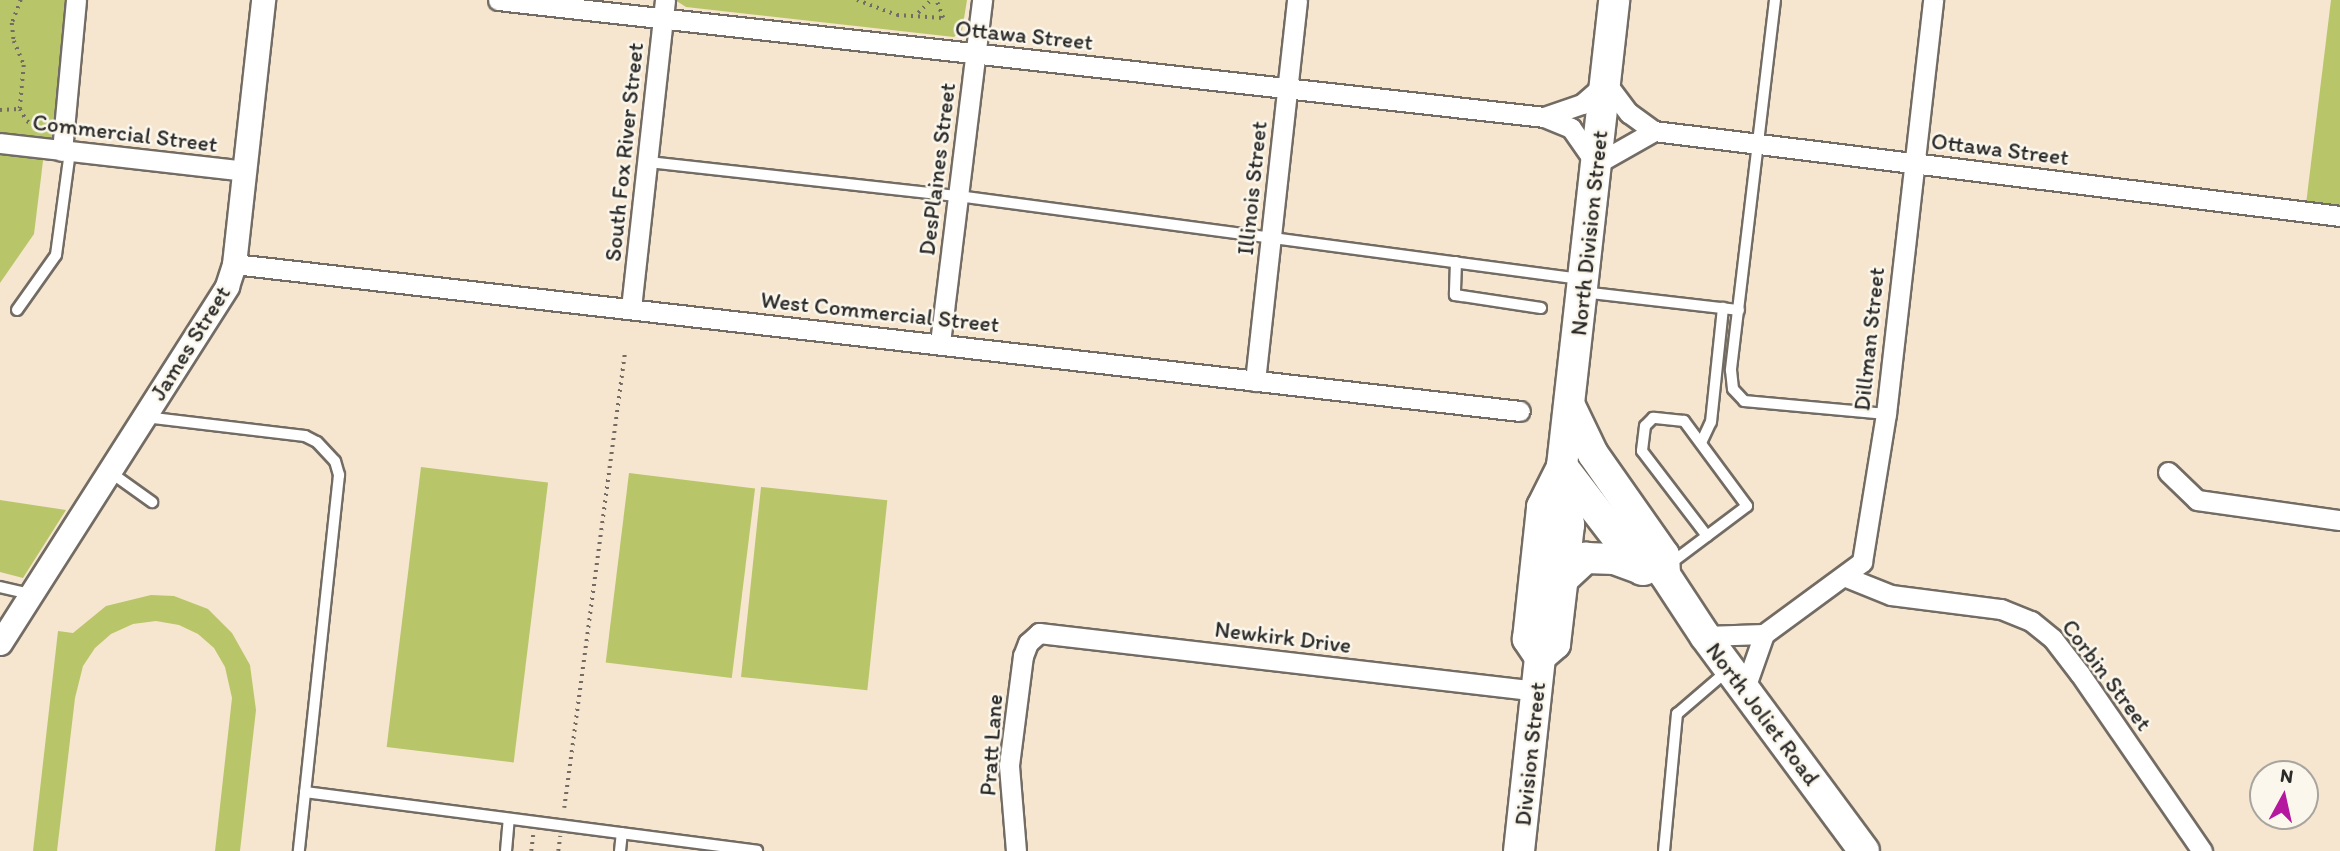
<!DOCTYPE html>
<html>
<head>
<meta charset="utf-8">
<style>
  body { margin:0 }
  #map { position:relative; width:2340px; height:851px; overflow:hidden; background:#f6e6cf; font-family:Itim,sans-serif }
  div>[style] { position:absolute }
  .green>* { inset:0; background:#b8c669; transform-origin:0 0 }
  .path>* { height:3.5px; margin-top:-1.75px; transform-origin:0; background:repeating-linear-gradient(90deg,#726c64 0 2px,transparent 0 7px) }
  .roads { filter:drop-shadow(2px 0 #726c64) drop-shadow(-2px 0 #726c64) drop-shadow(0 2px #726c64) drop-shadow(0 -2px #726c64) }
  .service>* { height:10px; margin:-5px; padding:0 5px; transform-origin:5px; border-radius:5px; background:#fff }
  .minor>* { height:19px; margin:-9.5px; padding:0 9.5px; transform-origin:9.5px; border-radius:9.5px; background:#fff }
  .tertiary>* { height:23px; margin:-11.5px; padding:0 11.5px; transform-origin:11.5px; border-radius:11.5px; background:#fff }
  .primary>* { height:30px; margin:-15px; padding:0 15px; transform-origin:15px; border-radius:15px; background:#fff }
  span { translate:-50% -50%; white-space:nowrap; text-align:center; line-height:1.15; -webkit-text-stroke:5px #fbf7ec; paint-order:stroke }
  .street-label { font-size:23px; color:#2b2b2b }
  .north { position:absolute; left:2249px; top:760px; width:70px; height:70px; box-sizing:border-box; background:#fbf7ec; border:2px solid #a8a59f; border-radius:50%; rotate:8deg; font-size:19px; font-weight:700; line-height:28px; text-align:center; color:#2b2b2b }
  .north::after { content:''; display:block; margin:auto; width:24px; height:32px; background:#b5179e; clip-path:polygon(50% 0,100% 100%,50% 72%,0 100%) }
</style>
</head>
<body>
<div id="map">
  <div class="green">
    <div style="clip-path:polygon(0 0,76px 0,62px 151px,0 143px)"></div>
    <div style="clip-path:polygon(675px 0,967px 0,962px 31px,954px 37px,686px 7px)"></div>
    <div style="clip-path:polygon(2331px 0,2340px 0,2340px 208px,2306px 204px)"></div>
    <div style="clip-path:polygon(0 148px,44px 153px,34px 234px,0 283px)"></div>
    <div style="left:421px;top:467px;width:128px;height:282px;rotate:7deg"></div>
    <div style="left:629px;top:473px;width:127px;height:191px;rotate:7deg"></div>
    <div style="left:761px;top:487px;width:127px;height:191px;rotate:6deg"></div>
    <div style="clip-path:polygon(0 500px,66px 510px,23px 578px,0 572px)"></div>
    <div style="clip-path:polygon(151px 595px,174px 596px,208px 609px,232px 633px,250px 665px,256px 710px,240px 851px,215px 851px,232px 698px,225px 667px,214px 648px,198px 634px,179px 625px,156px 621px,133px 624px,111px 634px,95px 648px,83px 666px,75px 698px,57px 851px,33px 851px,58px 631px,73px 633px,106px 606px)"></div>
  </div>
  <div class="path">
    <div style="left:21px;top:0;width:25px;rotate:111deg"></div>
    <div style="left:12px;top:23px;width:18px;rotate:84deg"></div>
    <div style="left:14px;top:41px;width:26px;rotate:67deg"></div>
    <div style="left:24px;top:65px;width:44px;rotate:95.2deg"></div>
    <div style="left:20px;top:109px;width:14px;rotate:60deg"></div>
    <div style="left:27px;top:121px;width:13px;rotate:32deg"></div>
    <div style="left:857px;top:0;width:43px;rotate:20.6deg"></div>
    <div style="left:897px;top:15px;width:46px;rotate:3.7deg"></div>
    <div style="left:943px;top:18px;width:19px;rotate:-111deg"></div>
    <div style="left:918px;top:13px;width:18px;rotate:-45deg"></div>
    <div style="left:0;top:110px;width:19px;rotate:-3deg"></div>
    <div style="left:564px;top:808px;width:461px;rotate:-82.4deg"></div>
    <div style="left:531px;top:851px;width:16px;rotate:-83deg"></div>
    <div style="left:558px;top:851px;width:15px;rotate:-82deg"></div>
  </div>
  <div class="roads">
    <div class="service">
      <div style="left:1775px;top:0;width:373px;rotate:96.8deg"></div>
      <div style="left:1731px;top:370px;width:19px;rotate:84deg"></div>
      <div style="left:1733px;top:389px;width:16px;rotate:47deg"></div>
      <div style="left:1744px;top:401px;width:143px;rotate:5.2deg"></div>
      <div style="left:649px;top:162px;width:311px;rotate:6.3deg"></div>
      <div style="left:958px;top:196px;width:628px;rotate:7.6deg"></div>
      <div style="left:1456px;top:262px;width:33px;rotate:92deg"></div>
      <div style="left:1455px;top:295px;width:87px;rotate:8.6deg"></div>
      <div style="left:1583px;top:292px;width:157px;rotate:6.6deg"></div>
      <div style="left:17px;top:310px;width:67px;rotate:-54.7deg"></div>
      <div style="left:56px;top:255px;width:104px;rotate:-82.3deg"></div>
      <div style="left:145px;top:417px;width:161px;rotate:6.8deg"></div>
      <div style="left:305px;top:436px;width:13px;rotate:27deg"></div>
      <div style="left:317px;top:442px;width:26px;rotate:47deg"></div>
      <div style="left:335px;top:461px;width:15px;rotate:74deg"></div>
      <div style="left:339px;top:475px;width:378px;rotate:96.1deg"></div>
      <div style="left:1701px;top:443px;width:23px;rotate:-65deg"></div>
      <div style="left:1711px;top:422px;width:115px;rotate:-84deg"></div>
      <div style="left:110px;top:472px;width:52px;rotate:35.5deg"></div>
      <div style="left:1671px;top:563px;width:95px;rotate:-36.9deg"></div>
      <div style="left:1747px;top:506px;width:106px;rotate:-126.5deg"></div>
      <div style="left:1684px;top:421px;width:31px;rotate:-174deg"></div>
      <div style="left:1653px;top:418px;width:11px;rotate:135deg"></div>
      <div style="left:1645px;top:426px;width:25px;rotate:97deg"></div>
      <div style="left:1642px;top:451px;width:107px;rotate:52.6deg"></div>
      <div style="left:0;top:587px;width:31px;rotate:13deg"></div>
      <div style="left:305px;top:792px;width:456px;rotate:7.4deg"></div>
      <div style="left:506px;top:851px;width:32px;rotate:-85deg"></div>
      <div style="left:620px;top:851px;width:18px;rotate:-84deg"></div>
      <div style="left:1664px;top:851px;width:138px;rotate:-84.6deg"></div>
      <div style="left:1677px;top:714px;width:66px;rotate:-40.7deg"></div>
    </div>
    <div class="minor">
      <div style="left:498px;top:0;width:1053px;rotate:6.38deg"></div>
      <div style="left:1544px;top:117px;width:29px;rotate:22deg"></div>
      <div style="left:1571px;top:128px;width:44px;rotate:55.2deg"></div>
      <div style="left:1596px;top:164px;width:67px;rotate:-29.6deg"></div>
      <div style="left:1544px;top:117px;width:40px;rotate:-18.9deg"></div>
      <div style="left:1582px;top:104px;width:32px;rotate:-41deg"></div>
      <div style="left:1606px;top:83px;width:38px;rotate:53deg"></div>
      <div style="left:1629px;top:113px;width:31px;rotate:36deg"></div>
      <div style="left:1654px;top:131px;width:691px;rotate:7.06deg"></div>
      <div style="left:0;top:143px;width:247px;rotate:6.5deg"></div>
      <div style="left:62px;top:151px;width:152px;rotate:-84.7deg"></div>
      <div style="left:234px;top:264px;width:1294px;rotate:6.52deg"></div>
      <div style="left:631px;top:308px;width:310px;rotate:-83.7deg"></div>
      <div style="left:940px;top:343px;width:346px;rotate:-83deg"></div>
      <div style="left:1255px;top:381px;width:383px;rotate:-83.7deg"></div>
      <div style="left:2168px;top:472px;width:40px;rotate:44deg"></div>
      <div style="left:2197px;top:500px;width:144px;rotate:8deg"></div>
      <div style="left:1846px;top:577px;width:48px;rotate:21.8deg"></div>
      <div style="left:1891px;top:595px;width:111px;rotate:7.3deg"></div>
      <div style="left:2001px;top:609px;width:32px;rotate:22deg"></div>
      <div style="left:2031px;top:621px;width:28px;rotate:39deg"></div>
      <div style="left:2053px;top:639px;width:44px;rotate:52.4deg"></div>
      <div style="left:2080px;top:674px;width:215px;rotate:55.4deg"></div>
      <div style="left:1705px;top:636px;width:59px;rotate:-1.9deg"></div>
      <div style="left:1764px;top:634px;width:122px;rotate:-36.3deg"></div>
      <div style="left:1862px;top:562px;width:150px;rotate:-80.8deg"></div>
      <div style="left:1886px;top:414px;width:417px;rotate:-83.5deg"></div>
      <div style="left:1745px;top:688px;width:57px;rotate:-70.6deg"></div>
      <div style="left:1016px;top:851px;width:86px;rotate:-94.7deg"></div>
      <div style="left:1009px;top:765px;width:110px;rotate:-82.7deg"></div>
      <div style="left:1023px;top:656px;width:14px;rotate:-69deg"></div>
      <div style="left:1028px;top:643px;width:15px;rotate:-42deg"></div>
      <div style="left:1039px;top:633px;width:501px;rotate:6.64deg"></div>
    </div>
    <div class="tertiary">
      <div style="left:0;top:643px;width:423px;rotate:-57.5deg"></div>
      <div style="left:227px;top:286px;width:23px;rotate:-72deg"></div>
      <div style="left:234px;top:264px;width:266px;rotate:-83.7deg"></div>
    </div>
    <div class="primary">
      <div style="left:1570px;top:406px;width:53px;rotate:64.4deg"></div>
      <div style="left:1593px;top:454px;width:123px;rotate:54.9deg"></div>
      <div style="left:1664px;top:555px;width:20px;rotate:87deg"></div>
      <div style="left:1665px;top:575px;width:73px;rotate:56.7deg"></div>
      <div style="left:1705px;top:636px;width:267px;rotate:53.5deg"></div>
      <div style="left:1562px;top:466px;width:131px;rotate:52.4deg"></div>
      <div style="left:1562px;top:580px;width:33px;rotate:-43deg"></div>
      <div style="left:1586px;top:558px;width:28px;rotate:2deg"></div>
      <div style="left:1614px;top:559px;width:32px;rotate:20deg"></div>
      <div style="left:1540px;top:657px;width:20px;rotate:-41deg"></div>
      <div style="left:1555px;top:644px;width:120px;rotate:-83.3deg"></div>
      <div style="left:1569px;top:525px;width:59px;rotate:-96.8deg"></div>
      <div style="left:1562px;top:466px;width:469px;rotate:-83.6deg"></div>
      <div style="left:1519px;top:851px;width:195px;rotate:-83.8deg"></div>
      <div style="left:1540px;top:657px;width:22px;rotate:-124deg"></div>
      <div style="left:1528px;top:639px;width:133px;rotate:-83.9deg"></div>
      <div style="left:1542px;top:507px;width:45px;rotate:-63.4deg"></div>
    </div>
  </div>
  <div class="street-label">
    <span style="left:1024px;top:35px;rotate:6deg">Ottawa Street</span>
    <span style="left:125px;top:133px;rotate:7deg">Commercial Street</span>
    <span style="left:2000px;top:149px;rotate:7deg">Ottawa Street</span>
    <span style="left:624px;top:152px;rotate:-84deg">South Fox River Street</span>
    <span style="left:937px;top:169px;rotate:-83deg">DesPlaines Street</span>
    <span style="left:1252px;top:188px;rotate:-84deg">Illinois Street</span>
    <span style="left:1589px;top:233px;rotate:-84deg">North Division Street</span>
    <span style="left:880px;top:312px;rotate:6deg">West Commercial Street</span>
    <span style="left:1869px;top:339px;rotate:-84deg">Dillman Street</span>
    <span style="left:190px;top:343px;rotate:-58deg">James Street</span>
    <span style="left:1283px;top:637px;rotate:7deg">Newkirk Drive</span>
    <span style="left:2107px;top:675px;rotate:53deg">Corbin Street</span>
    <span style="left:1763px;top:714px;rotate:53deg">North Joliet Road</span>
    <span style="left:991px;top:745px;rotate:-86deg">Pratt Lane</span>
    <span style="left:1530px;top:754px;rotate:-84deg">Division Street</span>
  </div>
  <div class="north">N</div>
</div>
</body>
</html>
